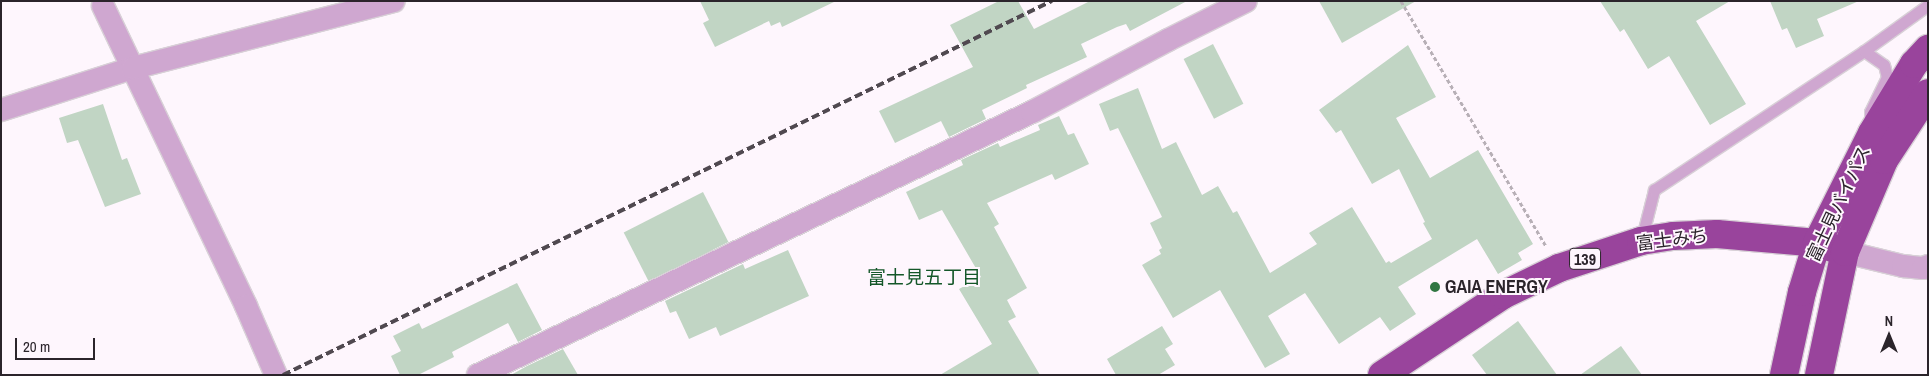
<!DOCTYPE html>
<html>
<head>
<meta charset="utf-8">
<style>
  body { margin:0 }
  #map { position:relative; width:1929px; height:376px; overflow:hidden; background:#fef6fd; font-family:"Archivo Narrow","Noto Sans JP",sans-serif }
  div>[style] { position:absolute }
  .building>* { inset:0; background:#c1d5c4; transform-origin:0 0 }
  .path>* { height:3px; margin-top:-1.5px; transform-origin:0; background:repeating-linear-gradient(90deg,#b7afb6 0 4px,transparent 0 6.5px) }
  .roads { filter:drop-shadow(1px 0 #d8d0d7) drop-shadow(-1px 0 #d8d0d7) drop-shadow(0 1px #d8d0d7) drop-shadow(0 -1px #d8d0d7) }
  .lane>* { height:11px; margin:-5.5px; padding:0 5.5px; transform-origin:5.5px; border-radius:5.5px; background:#cfa7d0 }
  .street>* { height:22px; margin:-11px; padding:0 11px; transform-origin:11px; border-radius:11px; background:#cfa7d0 }
  .highway>* { height:28px; margin:-14px; padding:0 14px; transform-origin:14px; border-radius:14px; background:#99449c }
  .rail>* { height:4px; margin-top:-2px; transform-origin:0; background:repeating-linear-gradient(90deg,#504950 0 8px,transparent 0 12px) }
  .dots>* { width:14px; height:14px; translate:-50% -50%; box-sizing:border-box; border:2px solid #fef6fd; border-radius:50% }
  span { translate:-50% -50%; white-space:nowrap; text-align:center; line-height:1.15; -webkit-text-stroke:4px #fef6fd; paint-order:stroke }
  .shield-label span { padding:1px 4px; background:#fef6fd; border:1px solid; border-radius:4px; -webkit-text-stroke-width:0 }
  .shield-label { font-size:16px; color:#2b242b; font-weight:700 }
  .street-label { font-size:18px; color:#2b242b }
  .poi-label { font-size:18px; color:#2b242b; font-weight:700 }
  .left { translate:0 -50%; text-align:left }
  .neighbourhood-label { font-size:19px; color:#145729 }
  .frame { position:absolute; inset:0; border:2px solid #2b242b; pointer-events:none }
  .north { position:absolute; left:1864px; top:311px; width:50px; height:50px; -webkit-text-stroke:4px #fef6fd; paint-order:stroke; rotate:0deg; font-size:14px; font-weight:700; line-height:20px; text-align:center; color:#2b242b }
  .north::after { content:''; display:block; margin:auto; width:18px; height:22px; background:#2b242b; clip-path:polygon(50% 0,100% 100%,50% 72%,0 100%) }
  .scale { position:absolute; left:15px; top:338px; width:80px; height:22px; box-sizing:border-box; border:2px solid #2b242b; border-top:0; padding-left:6px; font-size:15px; line-height:18px; white-space:nowrap; color:#2b242b; -webkit-text-stroke:4px #fef6fd; paint-order:stroke }
</style>
</head>
<body>
<div id="map">
  <div class="building">
    <div style="clip-path:polygon(700px 1px,836px 1px,782px 27px,780px 22px,771px 26px,769px 21px,715px 47px,703px 23px,709px 20px)"></div>
    <div style="clip-path:polygon(999px 1px,1018px 1px,1034px 29px,1090px 1px,1187px 1px,1130px 31px,1126px 24px,1117px 27px,1081px 44px,1087px 57px,1026px 85px,1027px 88px,982px 110px,986px 119px,949px 137px,941px 121px,895px 143px,879px 111px,973px 67px,950px 25px)"></div>
    <div style="clip-path:polygon(1319px 1px,1416px 1px,1342px 43px)"></div>
    <div style="clip-path:polygon(1600px 1px,1730px 1px,1696px 21px,1746px 104px,1710px 125px,1669px 56px,1648px 69px,1624px 29px,1620px 32px)"></div>
    <div style="clip-path:polygon(1770px 1px,1859px 1px,1817px 19px,1824px 36px,1796px 48px,1787px 28px,1782px 30px)"></div>
    <div style="left:1213px;top:44px;width:67px;height:33px;rotate:63deg"></div>
    <div style="clip-path:polygon(1408px 45px,1436px 97px,1396px 118px,1430px 178px,1478px 150px,1533px 244px,1518px 253px,1522px 260px,1498px 274px,1477px 239px,1398px 287px,1416px 314px,1390px 331px,1380px 317px,1339px 344px,1305px 293px,1268px 316px,1290px 354px,1265px 368px,1220px 290px,1173px 318px,1142px 265px,1161px 254px,1159px 250px,1162px 248px,1150px 223px,1162px 217px,1118px 128px,1110px 131px,1099px 104px,1138px 88px,1162px 149px,1176px 142px,1202px 195px,1218px 186px,1233px 213px,1237px 211px,1270px 273px,1317px 244px,1309px 233px,1352px 207px,1386px 263px,1389px 261px,1391px 263px,1432px 239px,1423px 223px,1425px 222px,1399px 169px,1372px 184px,1341px 130px,1336px 133px,1319px 110px)"></div>
    <div style="clip-path:polygon(103px 104px,122px 160px,127px 158px,141px 194px,105px 207px,78px 140px,67px 143px,59px 118px)"></div>
    <div style="clip-path:polygon(1059px 116px,1068px 135px,1074px 133px,1089px 164px,1055px 180px,1052px 174px,987px 203px,999px 224px,994px 227px,1027px 288px,1007px 300px,1016px 317px,1008px 321px,1040px 375px,940px 375px,992px 344px,959px 289px,981px 277px,942px 210px,919px 220px,906px 192px,963px 165px,961px 160px,998px 143px,1000px 147px,1040px 130px,1038px 125px)"></div>
    <div style="left:703px;top:192px;width:56px;height:89px;rotate:63deg"></div>
    <div style="clip-path:polygon(788px 250px,809px 296px,720px 336px,716px 327px,689px 339px,676px 311px,670px 313px,665px 301px,743px 264px,745px 269px)"></div>
    <div style="clip-path:polygon(517px 283px,542px 330px,518px 342px,508px 323px,452px 352px,454px 357px,418px 375px,400px 375px,391px 356px,401px 351px,393px 336px,419px 323px,422px 329px)"></div>
    <div style="clip-path:polygon(1518px 321px,1557px 375px,1487px 375px,1472px 355px)"></div>
    <div style="clip-path:polygon(1162px 326px,1173px 344px,1165px 349px,1175px 365px,1158px 375px,1116px 375px,1107px 359px)"></div>
    <div style="clip-path:polygon(1621px 346px,1642px 375px,1580px 375px)"></div>
    <div style="clip-path:polygon(563px 349px,578px 375px,511px 375px,527px 366px)"></div>
  </div>
  <div class="path">
    <div style="left:1401px;top:1px;width:285px;rotate:59.4deg"></div>
  </div>
  <div class="roads">
    <div class="lane">
      <div style="left:1864px;top:51px;width:24px;rotate:35deg"></div>
      <div style="left:1884px;top:65px;width:12px;rotate:76deg"></div>
      <div style="left:1887px;top:77px;width:39px;rotate:116deg"></div>
      <div style="left:1870px;top:112px;width:5px;rotate:90deg"></div>
      <div style="left:1641px;top:241px;width:53px;rotate:-75.7deg"></div>
      <div style="left:1654px;top:190px;width:252px;rotate:-33.5deg"></div>
      <div style="left:1864px;top:51px;width:79px;rotate:-35.7deg"></div>
    </div>
    <div class="street">
      <div style="left:103px;top:6px;width:332px;rotate:64.5deg"></div>
      <div style="left:246px;top:306px;width:75px;rotate:66.5deg"></div>
      <div style="left:1px;top:110px;width:139px;rotate:-17.7deg"></div>
      <div style="left:133px;top:68px;width:269px;rotate:-14.4deg"></div>
      <div style="left:1845px;top:252px;width:60px;rotate:13.6deg"></div>
      <div style="left:1903px;top:266px;width:20px;rotate:6deg"></div>
      <div style="left:1923px;top:268px;width:5px;rotate:-22deg"></div>
      <div style="left:478px;top:375px;width:613px;rotate:-25.4deg"></div>
      <div style="left:1032px;top:112px;width:154px;rotate:-27.9deg"></div>
      <div style="left:1168px;top:40px;width:87px;rotate:-26.6deg"></div>
    </div>
    <div class="highway">
      <div style="left:1382px;top:375px;width:145px;rotate:-33.5deg"></div>
      <div style="left:1503px;top:295px;width:62px;rotate:-25.7deg"></div>
      <div style="left:1559px;top:268px;width:86px;rotate:-18.2deg"></div>
      <div style="left:1641px;top:241px;width:32px;rotate:-9deg"></div>
      <div style="left:1673px;top:236px;width:44px;rotate:-2.6deg"></div>
      <div style="left:1717px;top:234px;width:100px;rotate:5.1deg"></div>
      <div style="left:1817px;top:243px;width:29px;rotate:18deg"></div>
      <div style="left:1784px;top:375px;width:85px;rotate:-77.8deg"></div>
      <div style="left:1802px;top:292px;width:51px;rotate:-73deg"></div>
      <div style="left:1817px;top:243px;width:123px;rotate:-63.4deg"></div>
      <div style="left:1872px;top:133px;width:81px;rotate:-58.7deg"></div>
      <div style="left:1914px;top:64px;width:21px;rotate:-47deg"></div>
      <div style="left:1819px;top:375px;width:126px;rotate:-78.1deg"></div>
      <div style="left:1845px;top:252px;width:100px;rotate:-67deg"></div>
      <div style="left:1884px;top:160px;width:80px;rotate:-56.7deg"></div>
    </div>
  </div>
  <div class="rail">
    <div style="left:283px;top:375px;width:855px;rotate:-25.94deg"></div>
  </div>
  <div class="dots">
    <div style="left:1435px;top:287px;background:#307642"></div>
  </div>
  <div class="shield-label">
    <span style="left:1585px;top:259px">139</span>
  </div>
  <div class="street-label">
    <span style="left:1839px;top:204px;rotate:-65deg">富士見バイパス</span>
    <span style="left:1672px;top:240px;rotate:-7deg">富士みち</span>
  </div>
  <div class="poi-label">
    <span class="left" style="left:1445px;top:287px">GAIA ENERGY</span>
  </div>
  <div class="neighbourhood-label">
    <span style="left:924px;top:278px">富士見五丁目</span>
  </div>
  <div class="frame"></div>
  <div class="north">N</div>
  <div class="scale">20 m</div>
</div>
</body>
</html>
